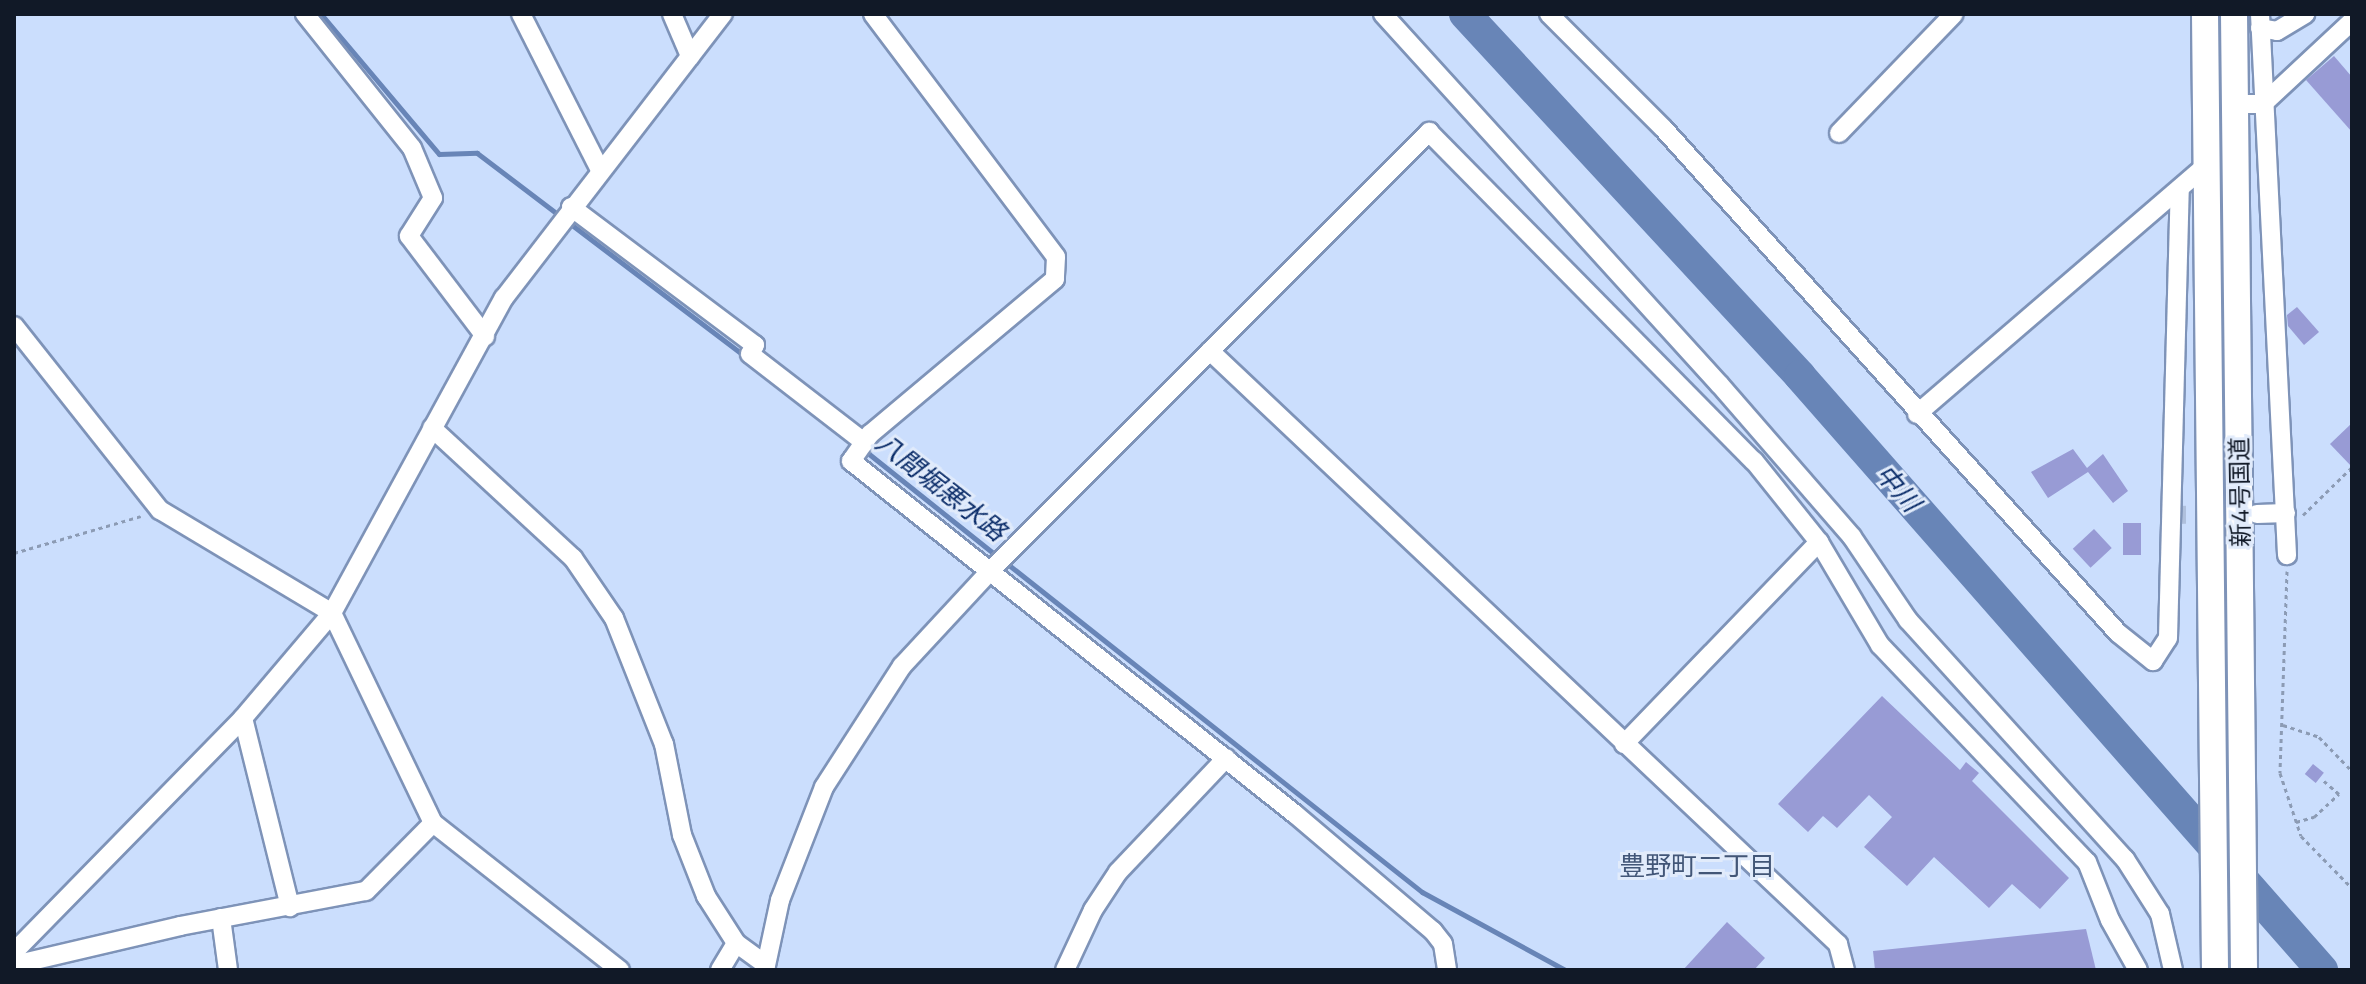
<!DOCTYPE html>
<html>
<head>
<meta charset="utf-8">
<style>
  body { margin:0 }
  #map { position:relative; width:2366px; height:984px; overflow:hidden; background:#cbdefd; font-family:Manrope,"Noto Sans JP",sans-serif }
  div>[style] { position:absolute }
  .stream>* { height:5px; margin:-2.5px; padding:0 2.5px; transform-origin:2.5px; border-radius:2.5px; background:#6885b7 }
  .river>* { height:32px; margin:-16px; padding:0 16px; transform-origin:16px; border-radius:16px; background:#6885b7 }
  .building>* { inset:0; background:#989bd5; transform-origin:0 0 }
  .minor-tunnel>* { height:18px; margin-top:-9px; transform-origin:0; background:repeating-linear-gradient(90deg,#afc0dd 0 18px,transparent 0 27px) }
  .path>* { height:3px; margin-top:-1.5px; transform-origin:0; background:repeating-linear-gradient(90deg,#8c9bb4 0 4px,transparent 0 8px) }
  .roads { filter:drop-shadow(2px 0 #7e93b8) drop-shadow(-2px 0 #7e93b8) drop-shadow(0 2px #7e93b8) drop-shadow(0 -2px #7e93b8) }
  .minor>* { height:18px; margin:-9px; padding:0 9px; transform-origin:9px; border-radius:9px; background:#fff }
  .highway>* { height:26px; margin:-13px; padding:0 13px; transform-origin:13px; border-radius:13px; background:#fff }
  span { translate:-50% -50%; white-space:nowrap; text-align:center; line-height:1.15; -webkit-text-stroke:6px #e1ebfb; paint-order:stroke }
  .street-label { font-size:24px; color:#111927 }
  .water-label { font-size:26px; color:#092b68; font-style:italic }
  .neighbourhood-label { font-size:26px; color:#425677 }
  .frame { position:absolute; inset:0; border:16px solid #111927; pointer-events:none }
</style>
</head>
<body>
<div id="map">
  <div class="stream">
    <div style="left:321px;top:14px;width:183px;rotate:49.9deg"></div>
    <div style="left:439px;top:154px;width:38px;rotate:-2deg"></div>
    <div style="left:477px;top:153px;width:338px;rotate:37.2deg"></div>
    <div style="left:864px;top:450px;width:170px;rotate:38.6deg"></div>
    <div style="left:1005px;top:562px;width:532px;rotate:38.36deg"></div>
    <div style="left:1422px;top:892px;width:163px;rotate:28.6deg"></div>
  </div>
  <div class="river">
    <div style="left:1465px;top:14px;width:493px;rotate:47.2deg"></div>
    <div style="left:1800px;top:376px;width:791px;rotate:48.69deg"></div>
  </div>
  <div class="building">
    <div style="clip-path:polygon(2334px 56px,2352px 77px,2352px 132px,2306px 80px)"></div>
    <div style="clip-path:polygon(2297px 307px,2319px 332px,2304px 345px,2288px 326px,2287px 315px)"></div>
    <div style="clip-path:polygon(2352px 423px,2352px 467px,2330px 444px)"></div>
    <div style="clip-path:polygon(2073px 449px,2087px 468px,2103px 454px,2128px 491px,2113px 503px,2088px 472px,2048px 498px,2031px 472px)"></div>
    <div style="left:2123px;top:523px;width:18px;height:32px"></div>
    <div style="left:2094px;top:529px;width:26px;height:29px;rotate:47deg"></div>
    <div style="clip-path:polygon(1882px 696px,1960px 770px,1966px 762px,1979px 773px,1972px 781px,2069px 878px,2040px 909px,2012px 884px,1989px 908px,1934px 857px,1907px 886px,1864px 847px,1892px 817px,1869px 795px,1837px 828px,1823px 816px,1808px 832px,1778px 804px)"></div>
    <div style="left:2313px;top:764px;width:14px;height:13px;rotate:39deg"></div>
    <div style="clip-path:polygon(1727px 922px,1765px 958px,1754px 970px,1683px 970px)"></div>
    <div style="clip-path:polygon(2086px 929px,2096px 970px,1875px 970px,1873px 951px)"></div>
  </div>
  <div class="minor-tunnel">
    <div style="left:2168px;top:515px;width:82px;rotate:-0.7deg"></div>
  </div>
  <div class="path">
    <div style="left:2303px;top:515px;width:69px;rotate:-44.4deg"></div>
    <div style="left:14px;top:553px;width:132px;rotate:-16.2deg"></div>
    <div style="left:2287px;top:571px;width:202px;rotate:92deg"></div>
    <div style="left:2280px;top:773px;width:66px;rotate:71.6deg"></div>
    <div style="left:2301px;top:836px;width:73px;rotate:45.6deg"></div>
    <div style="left:2283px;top:725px;width:38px;rotate:18deg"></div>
    <div style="left:2319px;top:737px;width:45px;rotate:45.9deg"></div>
    <div style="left:2296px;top:822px;width:19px;rotate:-16deg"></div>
    <div style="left:2314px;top:817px;width:34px;rotate:-43deg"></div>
    <div style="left:2339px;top:794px;width:23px;rotate:-139deg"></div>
  </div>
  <div class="roads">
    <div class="minor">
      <div style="left:305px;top:14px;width:171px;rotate:51.4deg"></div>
      <div style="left:412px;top:148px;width:54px;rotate:67.2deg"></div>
      <div style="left:433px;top:198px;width:45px;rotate:122.3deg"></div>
      <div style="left:409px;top:236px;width:126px;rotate:52.8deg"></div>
      <div style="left:521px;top:14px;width:175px;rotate:63.1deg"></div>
      <div style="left:672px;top:14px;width:46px;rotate:66.8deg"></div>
      <div style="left:873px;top:14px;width:304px;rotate:53deg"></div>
      <div style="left:1056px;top:257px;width:22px;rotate:93deg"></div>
      <div style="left:1055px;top:279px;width:241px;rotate:140deg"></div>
      <div style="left:870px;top:434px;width:33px;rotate:125deg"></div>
      <div style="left:851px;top:461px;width:567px;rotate:38.49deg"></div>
      <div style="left:1295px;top:814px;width:181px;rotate:40.3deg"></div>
      <div style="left:1433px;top:931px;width:16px;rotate:52deg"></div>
      <div style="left:1443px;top:944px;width:26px;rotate:81deg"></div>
      <div style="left:1383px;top:14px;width:501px;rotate:47.75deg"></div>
      <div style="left:1720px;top:385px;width:201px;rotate:49deg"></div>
      <div style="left:1852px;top:537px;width:100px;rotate:56deg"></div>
      <div style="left:1908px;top:620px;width:323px;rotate:47.8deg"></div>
      <div style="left:2125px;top:859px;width:65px;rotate:57.5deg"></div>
      <div style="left:2160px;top:914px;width:57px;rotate:76.9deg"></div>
      <div style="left:1549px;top:14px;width:161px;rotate:45deg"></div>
      <div style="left:1663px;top:128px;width:680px;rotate:47.98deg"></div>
      <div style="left:2118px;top:633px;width:45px;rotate:38.7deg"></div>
      <div style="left:2153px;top:661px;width:27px;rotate:-57deg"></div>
      <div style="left:2168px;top:638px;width:449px;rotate:-88.5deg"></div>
      <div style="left:2260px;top:14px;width:542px;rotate:87.14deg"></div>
      <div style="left:2260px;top:28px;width:17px;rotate:10deg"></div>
      <div style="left:2277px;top:31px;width:33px;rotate:-31deg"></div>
      <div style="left:2234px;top:104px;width:29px"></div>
      <div style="left:2263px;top:104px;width:122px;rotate:-43deg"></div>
      <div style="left:1839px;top:133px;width:165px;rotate:-46deg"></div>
      <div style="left:571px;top:207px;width:230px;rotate:36.9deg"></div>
      <div style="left:755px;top:345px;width:10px;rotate:119deg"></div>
      <div style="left:750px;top:354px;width:145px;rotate:37.7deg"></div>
      <div style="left:14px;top:326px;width:235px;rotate:51.6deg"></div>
      <div style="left:160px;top:510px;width:200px;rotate:30.9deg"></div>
      <div style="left:332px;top:613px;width:233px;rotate:64.3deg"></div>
      <div style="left:433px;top:823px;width:238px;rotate:38.2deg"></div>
      <div style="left:1210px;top:351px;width:864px;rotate:43.36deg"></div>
      <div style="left:1838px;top:944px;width:27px;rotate:75deg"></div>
      <div style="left:1917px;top:414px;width:382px;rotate:-40.7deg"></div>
      <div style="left:432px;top:428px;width:192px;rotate:42.7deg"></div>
      <div style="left:573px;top:558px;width:73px;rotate:55.7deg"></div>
      <div style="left:614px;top:618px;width:136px;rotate:68.4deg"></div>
      <div style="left:664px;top:744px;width:93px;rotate:78.8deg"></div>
      <div style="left:682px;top:835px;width:66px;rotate:68.5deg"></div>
      <div style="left:706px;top:896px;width:56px;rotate:57.4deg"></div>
      <div style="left:736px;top:943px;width:37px;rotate:36deg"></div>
      <div style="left:2257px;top:514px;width:29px;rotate:-2deg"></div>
      <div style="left:243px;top:718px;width:195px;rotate:76deg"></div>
      <div style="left:1624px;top:744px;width:281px;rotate:-46deg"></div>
      <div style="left:221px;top:918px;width:52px;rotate:82.3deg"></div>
      <div style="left:14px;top:952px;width:327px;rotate:-45.6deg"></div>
      <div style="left:243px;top:718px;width:138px;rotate:-49.7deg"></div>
      <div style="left:332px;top:613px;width:359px;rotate:-61.4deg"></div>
      <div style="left:504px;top:298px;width:359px;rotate:-52.4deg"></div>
      <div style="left:14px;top:965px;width:171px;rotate:-13.2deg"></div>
      <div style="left:180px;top:926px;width:189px;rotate:-10.7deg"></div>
      <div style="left:366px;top:891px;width:95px;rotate:-45.4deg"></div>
      <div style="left:720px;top:970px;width:31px;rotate:-59deg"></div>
      <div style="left:765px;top:970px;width:72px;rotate:-77.9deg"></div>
      <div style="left:780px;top:900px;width:121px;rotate:-68.7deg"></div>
      <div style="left:824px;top:787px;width:144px;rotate:-57.2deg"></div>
      <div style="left:902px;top:666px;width:134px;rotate:-47.1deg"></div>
      <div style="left:993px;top:568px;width:617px;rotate:-45deg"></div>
      <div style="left:1429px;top:132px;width:462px;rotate:45.4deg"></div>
      <div style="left:1754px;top:461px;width:104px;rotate:51.3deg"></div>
      <div style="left:1819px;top:542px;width:120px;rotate:59.4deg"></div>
      <div style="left:1880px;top:645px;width:300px;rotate:46.4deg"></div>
      <div style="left:2087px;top:862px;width:62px;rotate:68.4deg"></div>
      <div style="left:2110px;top:920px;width:57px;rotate:60.8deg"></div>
      <div style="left:1065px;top:970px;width:66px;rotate:-65deg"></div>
      <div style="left:1093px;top:910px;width:45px;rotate:-56.7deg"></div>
      <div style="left:1118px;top:872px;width:157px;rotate:-46.5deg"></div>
    </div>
    <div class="highway">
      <div style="left:2205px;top:14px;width:956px;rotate:89.4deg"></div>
      <div style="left:2234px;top:14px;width:956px;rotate:89.4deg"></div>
    </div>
  </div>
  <div class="street-label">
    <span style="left:2239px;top:492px;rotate:-91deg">新4号国道</span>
  </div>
  <div class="water-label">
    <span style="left:941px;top:487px;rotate:38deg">八間堀悪水路</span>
    <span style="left:1898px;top:488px;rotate:49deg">中川</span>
  </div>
  <div class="neighbourhood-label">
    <span style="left:1697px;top:866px">豊野町二丁目</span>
  </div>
  <div class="frame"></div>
</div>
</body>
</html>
